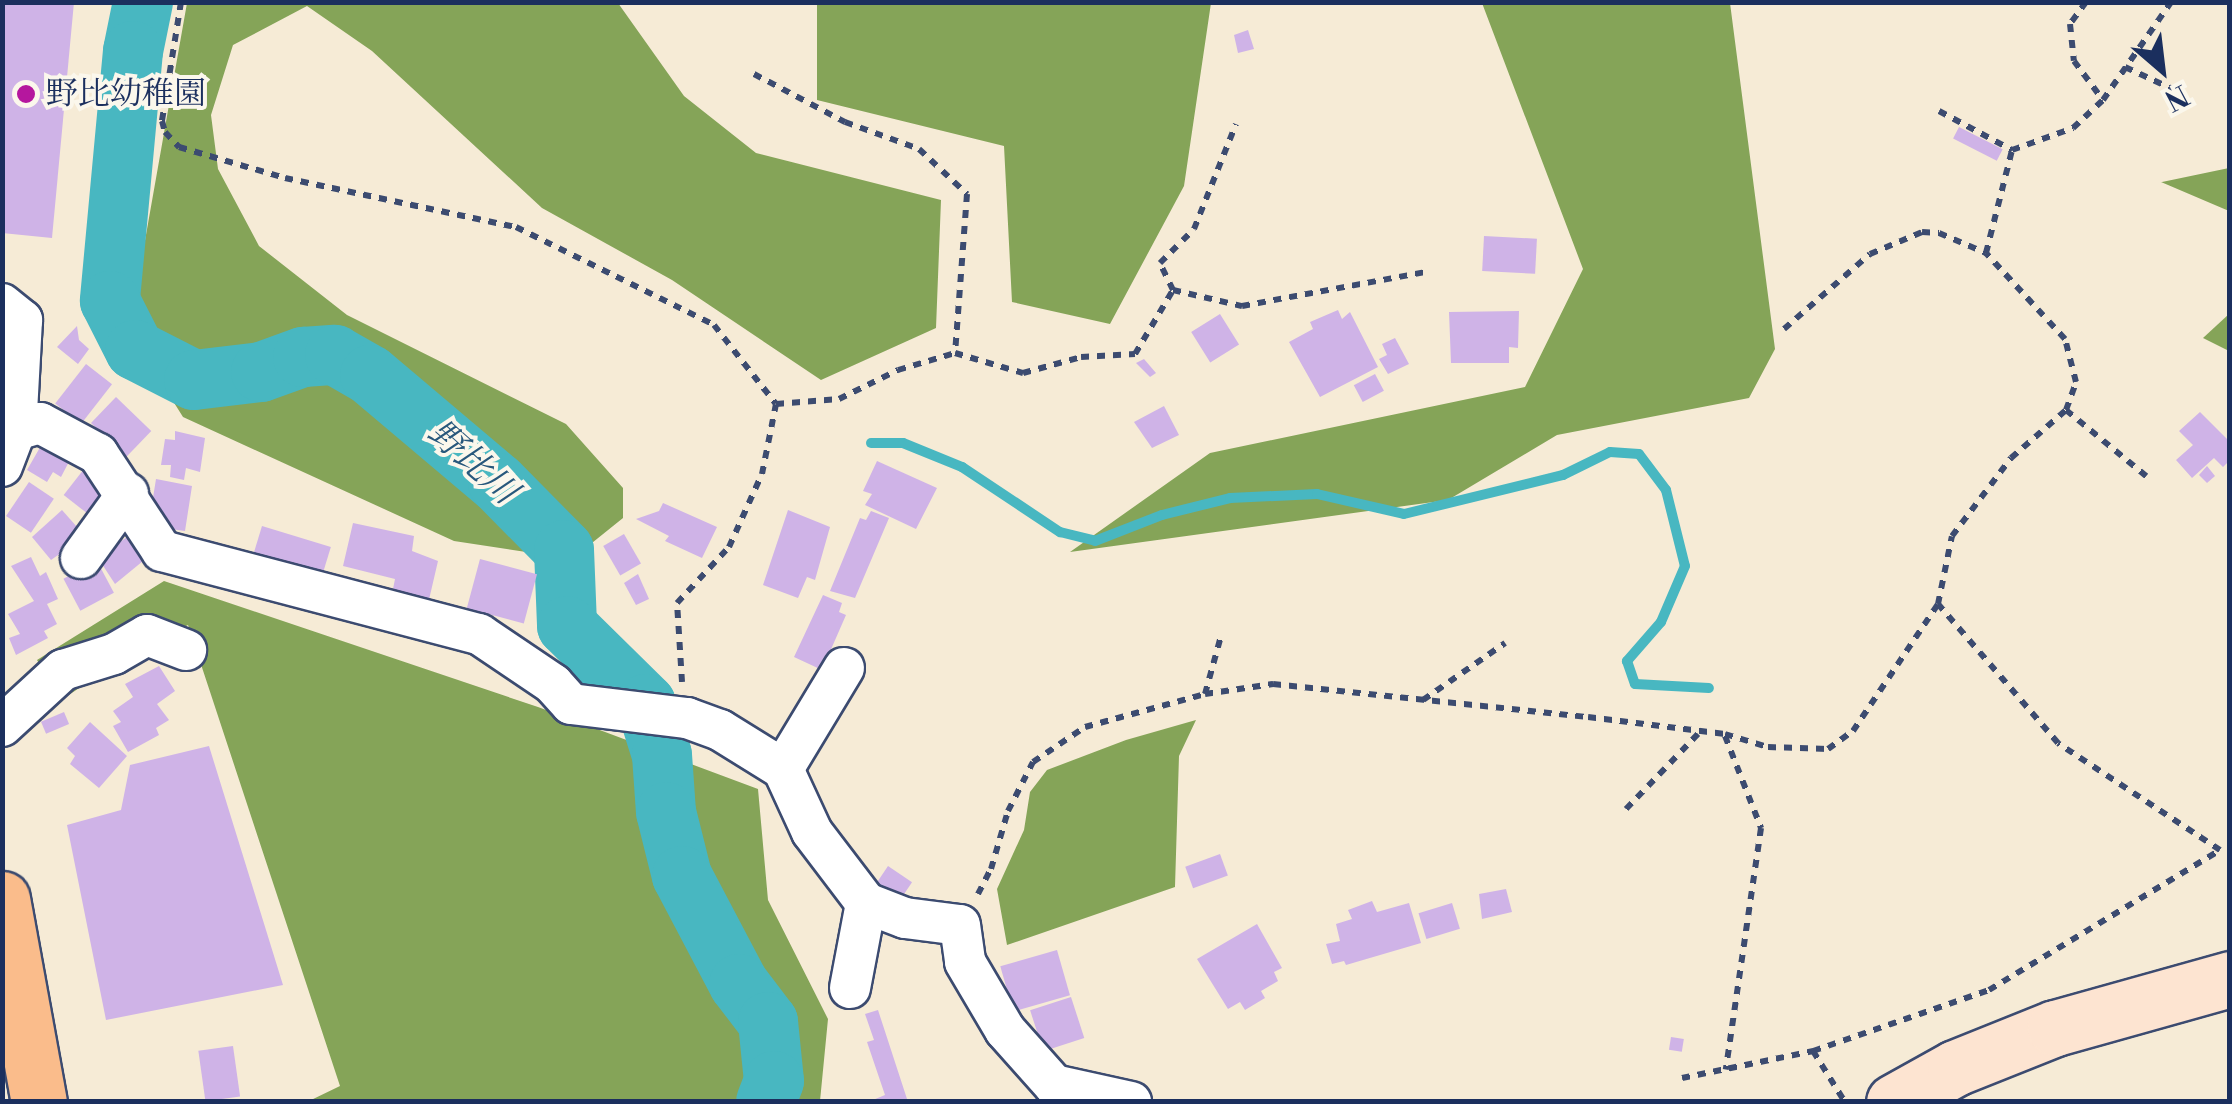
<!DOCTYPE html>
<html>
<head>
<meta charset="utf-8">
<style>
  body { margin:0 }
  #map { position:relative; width:2232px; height:1104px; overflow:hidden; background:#f6ebd6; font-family:"Libre Bodoni","Noto Serif JP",serif }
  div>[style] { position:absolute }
  .forest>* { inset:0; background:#85a458 }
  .stream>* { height:10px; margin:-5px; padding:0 5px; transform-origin:5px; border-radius:5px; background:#48b7c1 }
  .river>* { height:60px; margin:-30px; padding:0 30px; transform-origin:30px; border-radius:30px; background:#48b7c1 }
  .building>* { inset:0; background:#cfb3e7; transform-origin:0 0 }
  .path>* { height:6px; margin-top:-3px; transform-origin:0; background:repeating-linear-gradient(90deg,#3c4b70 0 8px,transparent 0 16px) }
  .roads { filter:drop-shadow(2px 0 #3c4b70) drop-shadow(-2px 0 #3c4b70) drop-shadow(0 2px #3c4b70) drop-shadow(0 -2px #3c4b70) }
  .street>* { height:40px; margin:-20px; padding:0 20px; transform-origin:20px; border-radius:20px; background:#fff }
  .secondary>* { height:55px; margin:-27.5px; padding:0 27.5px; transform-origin:27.5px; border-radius:27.5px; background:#fde4d1 }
  .primary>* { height:55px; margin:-27.5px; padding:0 27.5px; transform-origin:27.5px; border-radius:27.5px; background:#fabc8b }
  .dots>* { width:28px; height:28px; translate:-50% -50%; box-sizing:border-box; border:5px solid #fbf7ec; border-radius:50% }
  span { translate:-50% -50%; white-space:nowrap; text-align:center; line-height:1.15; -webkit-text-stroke:8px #fbf7ec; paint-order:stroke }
  .poi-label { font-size:32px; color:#1b2f5e }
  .left { translate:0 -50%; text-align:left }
  .water-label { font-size:35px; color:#28587c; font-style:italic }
  .frame { position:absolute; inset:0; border:5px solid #1b2f5e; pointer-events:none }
  .north { position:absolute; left:2112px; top:20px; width:100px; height:100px; -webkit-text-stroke:8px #fbf7ec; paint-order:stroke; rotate:152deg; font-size:28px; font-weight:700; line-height:40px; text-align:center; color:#1b2f5e }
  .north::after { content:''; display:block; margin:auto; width:35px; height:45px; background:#1b2f5e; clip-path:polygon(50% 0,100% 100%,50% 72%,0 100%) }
</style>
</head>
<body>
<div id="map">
  <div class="forest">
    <div style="clip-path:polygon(187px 3px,618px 3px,684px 96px,756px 153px,941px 200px,936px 328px,821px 380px,672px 280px,542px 208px,372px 51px,307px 6px,233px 45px,211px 115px,218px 169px,259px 246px,347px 315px,566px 424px,623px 488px,623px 518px,572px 559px,454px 541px,183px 417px,129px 331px)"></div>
    <div style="clip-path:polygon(817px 3px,1211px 3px,1184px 186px,1110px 324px,1012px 302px,1004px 146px,817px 100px)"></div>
    <div style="clip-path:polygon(1482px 3px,1730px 3px,1775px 349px,1749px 398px,1557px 435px,1448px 500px,1070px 552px,1210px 453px,1525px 387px,1583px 269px)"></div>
    <div style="clip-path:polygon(2229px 168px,2229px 211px,2161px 182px,2162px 182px)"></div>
    <div style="clip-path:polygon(2229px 314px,2229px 351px,2203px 338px)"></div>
    <div style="clip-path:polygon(164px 581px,538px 707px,758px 789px,768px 900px,828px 1019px,820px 1101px,309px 1101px,340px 1086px,188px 625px,122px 660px,61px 700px,37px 660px)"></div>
    <div style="clip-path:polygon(1196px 720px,1179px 756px,1175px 887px,1007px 945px,997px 889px,1024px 830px,1030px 792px,1047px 770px,1126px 740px)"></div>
  </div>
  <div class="stream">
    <div style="left:871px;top:443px;width:32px"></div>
    <div style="left:903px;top:443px;width:64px;rotate:22.1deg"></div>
    <div style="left:962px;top:467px;width:118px;rotate:33.6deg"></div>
    <div style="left:1060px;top:532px;width:36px;rotate:14deg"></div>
    <div style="left:1095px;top:541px;width:72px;rotate:-21.2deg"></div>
    <div style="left:1162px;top:515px;width:70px;rotate:-14deg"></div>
    <div style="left:1230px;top:498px;width:87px;rotate:-2.6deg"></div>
    <div style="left:1317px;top:494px;width:89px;rotate:12.9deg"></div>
    <div style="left:1404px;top:514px;width:164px;rotate:-13.8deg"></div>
    <div style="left:1563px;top:475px;width:52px;rotate:-26.1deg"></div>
    <div style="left:1610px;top:452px;width:29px;rotate:4deg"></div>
    <div style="left:1639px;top:454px;width:45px;rotate:53.1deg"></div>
    <div style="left:1666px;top:490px;width:78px;rotate:76deg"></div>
    <div style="left:1685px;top:566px;width:61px;rotate:113.2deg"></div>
    <div style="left:1661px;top:622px;width:52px;rotate:131.1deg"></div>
    <div style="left:1627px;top:661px;width:24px;rotate:71deg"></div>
    <div style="left:1635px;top:684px;width:74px;rotate:3.1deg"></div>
  </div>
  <div class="river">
    <div style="left:143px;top:2px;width:50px;rotate:101.5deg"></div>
    <div style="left:133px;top:51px;width:251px;rotate:95.3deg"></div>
    <div style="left:110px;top:301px;width:55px;rotate:63deg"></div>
    <div style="left:135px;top:350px;width:66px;rotate:27deg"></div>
    <div style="left:194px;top:380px;width:67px;rotate:-6.8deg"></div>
    <div style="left:261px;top:372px;width:45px;rotate:-19.7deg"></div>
    <div style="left:303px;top:357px;width:32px;rotate:-4deg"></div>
    <div style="left:335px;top:355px;width:40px;rotate:29.7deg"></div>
    <div style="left:370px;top:375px;width:167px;rotate:40.2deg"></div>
    <div style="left:498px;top:483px;width:94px;rotate:45.4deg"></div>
    <div style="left:564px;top:550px;width:76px;rotate:87.7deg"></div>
    <div style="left:567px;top:626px;width:111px;rotate:44.6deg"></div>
    <div style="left:646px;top:704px;width:53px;rotate:72.6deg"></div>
    <div style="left:662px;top:755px;width:57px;rotate:86deg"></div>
    <div style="left:666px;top:812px;width:66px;rotate:76deg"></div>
    <div style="left:682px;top:876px;width:122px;rotate:62.2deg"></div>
    <div style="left:739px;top:984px;width:48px;rotate:52.7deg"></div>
    <div style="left:768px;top:1022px;width:59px;rotate:84.2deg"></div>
    <div style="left:774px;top:1081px;width:22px;rotate:111deg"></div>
  </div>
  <div class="building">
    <div style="clip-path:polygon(2px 2px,74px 2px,52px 238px,2px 233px)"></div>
    <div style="clip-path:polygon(1248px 30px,1254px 49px,1238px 53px,1234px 35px)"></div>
    <div style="left:1959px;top:127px;width:49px;height:13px;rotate:27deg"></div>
    <div style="left:1484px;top:236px;width:53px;height:35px;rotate:3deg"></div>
    <div style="clip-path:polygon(1338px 310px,1342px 319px,1350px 312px,1378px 367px,1320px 397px,1289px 342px,1313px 329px,1310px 322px)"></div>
    <div style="clip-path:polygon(1519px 311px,1518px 348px,1509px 347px,1509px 363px,1451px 363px,1449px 312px)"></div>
    <div style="left:1220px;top:314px;width:36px;height:34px;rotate:58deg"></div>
    <div style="clip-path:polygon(77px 326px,79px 340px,89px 349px,78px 364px,57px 347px)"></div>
    <div style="clip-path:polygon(1395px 338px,1409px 364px,1388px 374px,1379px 359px,1387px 355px,1382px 344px)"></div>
    <div style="clip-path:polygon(1144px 359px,1156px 373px,1150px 377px,1136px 363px)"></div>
    <div style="left:86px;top:364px;width:33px;height:50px;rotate:38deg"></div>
    <div style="left:1375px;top:374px;width:19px;height:24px;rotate:62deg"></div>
    <div style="left:116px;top:397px;width:49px;height:36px;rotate:44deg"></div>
    <div style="clip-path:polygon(1164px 406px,1179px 435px,1152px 448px,1134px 422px)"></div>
    <div style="clip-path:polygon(2200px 412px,2230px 442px,2230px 460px,2223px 467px,2214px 458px,2192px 478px,2176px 460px,2193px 445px,2179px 431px)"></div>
    <div style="clip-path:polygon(175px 431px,205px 438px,200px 472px,186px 468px,184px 480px,170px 477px,171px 465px,161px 465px,165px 439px,175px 440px)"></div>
    <div style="clip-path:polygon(46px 437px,73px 454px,61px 477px,53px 472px,47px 482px,27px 470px)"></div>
    <div style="clip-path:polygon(877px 461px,937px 488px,916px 529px,865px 505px,872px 494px,863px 491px)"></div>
    <div style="clip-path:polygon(2207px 466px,2215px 476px,2207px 483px,2199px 475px)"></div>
    <div style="left:84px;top:469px;width:29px;height:33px;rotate:38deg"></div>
    <div style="clip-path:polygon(156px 479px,192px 486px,185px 531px,156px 527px,157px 504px,152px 504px)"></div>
    <div style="left:29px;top:482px;width:30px;height:41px;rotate:34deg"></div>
    <div style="clip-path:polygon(663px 503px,717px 527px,702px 558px,665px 541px,669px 536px,636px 519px,659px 511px)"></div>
    <div style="clip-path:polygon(62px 510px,85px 536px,51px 560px,32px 537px)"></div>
    <div style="clip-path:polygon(788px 510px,830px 527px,815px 580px,807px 577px,798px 598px,763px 585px)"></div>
    <div style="clip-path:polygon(871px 511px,889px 518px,855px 598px,830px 591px,860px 518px,866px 520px)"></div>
    <div style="clip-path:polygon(353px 523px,414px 536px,412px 551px,438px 561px,428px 604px,392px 594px,395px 579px,343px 566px)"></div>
    <div style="left:262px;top:526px;width:72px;height:34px;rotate:17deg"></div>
    <div style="left:624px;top:534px;width:34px;height:24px;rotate:60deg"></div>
    <div style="clip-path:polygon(127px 537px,143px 561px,115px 584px,98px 558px)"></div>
    <div style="clip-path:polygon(31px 557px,40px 576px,46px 572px,58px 599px,47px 604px,57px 624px,44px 631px,48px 638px,16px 655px,9px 638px,20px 634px,8px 614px,34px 601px,11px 566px)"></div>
    <div style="left:480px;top:559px;width:59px;height:51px;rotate:15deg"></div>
    <div style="left:97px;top:561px;width:36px;height:38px;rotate:62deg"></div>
    <div style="clip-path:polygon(638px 574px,649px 599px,636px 605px,624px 583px)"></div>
    <div style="clip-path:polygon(823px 595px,842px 603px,839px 612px,846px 615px,822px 670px,794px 657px)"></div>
    <div style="clip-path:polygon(159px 666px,175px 691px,157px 704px,169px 720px,156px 728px,159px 735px,128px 752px,113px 726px,121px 722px,113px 711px,133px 697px,125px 684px)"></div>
    <div style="left:64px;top:712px;width:13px;height:25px;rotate:67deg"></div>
    <div style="clip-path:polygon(90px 722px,127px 756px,99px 788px,70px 764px,75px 756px,67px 748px)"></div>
    <div style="clip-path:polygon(209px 746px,283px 985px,106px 1020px,67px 825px,121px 810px,130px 765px)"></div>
    <div style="left:1220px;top:854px;width:23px;height:37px;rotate:70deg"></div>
    <div style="left:888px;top:866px;width:29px;height:24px;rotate:34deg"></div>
    <div style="clip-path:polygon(1506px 889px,1512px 912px,1482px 919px,1479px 894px)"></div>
    <div style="clip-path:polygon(1372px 901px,1377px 912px,1409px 903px,1421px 943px,1346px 965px,1344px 961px,1332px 964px,1326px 944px,1340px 941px,1336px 924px,1352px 919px,1348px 910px)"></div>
    <div style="left:1452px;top:903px;width:27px;height:35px;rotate:73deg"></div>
    <div style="clip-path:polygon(1257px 924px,1282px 968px,1274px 972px,1278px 981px,1261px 991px,1265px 998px,1245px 1010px,1240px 1002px,1228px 1009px,1197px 959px)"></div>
    <div style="left:1057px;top:950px;width:47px;height:59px;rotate:74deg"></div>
    <div style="left:1071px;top:997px;width:43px;height:43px;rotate:72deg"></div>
    <div style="clip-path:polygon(878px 1010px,908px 1102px,868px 1102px,885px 1095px,867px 1042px,874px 1040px,865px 1014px)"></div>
    <div style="left:1671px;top:1037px;width:13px;height:13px;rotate:9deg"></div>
    <div style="left:233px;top:1046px;width:51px;height:35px;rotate:82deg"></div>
  </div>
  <div class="path">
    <div style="left:181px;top:2px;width:121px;rotate:99.1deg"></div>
    <div style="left:162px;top:121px;width:11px;rotate:75deg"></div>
    <div style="left:165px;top:132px;width:21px;rotate:47deg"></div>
    <div style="left:179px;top:147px;width:110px;rotate:16.3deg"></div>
    <div style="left:285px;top:178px;width:236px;rotate:12deg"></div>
    <div style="left:516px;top:227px;width:221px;rotate:26.3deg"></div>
    <div style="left:714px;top:325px;width:100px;rotate:51.9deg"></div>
    <div style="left:776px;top:404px;width:63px;rotate:-4.5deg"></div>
    <div style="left:839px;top:399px;width:66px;rotate:-26.2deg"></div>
    <div style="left:898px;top:370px;width:59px;rotate:-16.6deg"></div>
    <div style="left:955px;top:353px;width:71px;rotate:16.4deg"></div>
    <div style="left:1023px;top:373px;width:60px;rotate:-15.4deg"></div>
    <div style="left:1081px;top:357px;width:54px;rotate:-3.2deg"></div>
    <div style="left:1135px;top:354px;width:74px;rotate:-59.3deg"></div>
    <div style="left:1173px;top:290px;width:71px;rotate:13.1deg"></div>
    <div style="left:1242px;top:306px;width:186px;rotate:-10.5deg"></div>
    <div style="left:2086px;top:2px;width:27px;rotate:126deg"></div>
    <div style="left:2070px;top:24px;width:37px;rotate:84deg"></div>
    <div style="left:2074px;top:61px;width:49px;rotate:53.4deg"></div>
    <div style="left:2125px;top:67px;width:57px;rotate:24.8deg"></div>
    <div style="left:754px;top:74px;width:103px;rotate:27.8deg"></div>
    <div style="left:845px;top:122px;width:79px;rotate:20deg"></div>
    <div style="left:919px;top:149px;width:66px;rotate:43.2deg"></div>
    <div style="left:967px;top:194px;width:159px;rotate:94.3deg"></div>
    <div style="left:1939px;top:111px;width:83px;rotate:28.1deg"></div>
    <div style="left:1173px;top:290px;width:30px;rotate:-116deg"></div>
    <div style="left:1160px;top:263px;width:48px;rotate:-45deg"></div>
    <div style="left:1194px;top:229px;width:113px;rotate:-68.2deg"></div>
    <div style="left:1784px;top:329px;width:114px;rotate:-41.1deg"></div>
    <div style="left:1870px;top:254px;width:56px;rotate:-22.9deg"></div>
    <div style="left:1922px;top:232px;width:17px;rotate:3deg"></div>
    <div style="left:1939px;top:233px;width:51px;rotate:23.1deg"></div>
    <div style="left:2066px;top:410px;width:104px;rotate:39.5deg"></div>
    <div style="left:682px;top:682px;width:79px;rotate:-93.6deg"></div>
    <div style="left:677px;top:603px;width:76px;rotate:-47.1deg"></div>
    <div style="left:729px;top:547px;width:80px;rotate:-65.7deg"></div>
    <div style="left:762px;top:474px;width:71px;rotate:-78.7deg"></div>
    <div style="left:1205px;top:694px;width:60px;rotate:-74.6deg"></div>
    <div style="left:1423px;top:700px;width:100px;rotate:-34.8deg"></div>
    <div style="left:1725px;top:736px;width:99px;rotate:68.6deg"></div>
    <div style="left:1761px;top:828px;width:244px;rotate:98.3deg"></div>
    <div style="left:1626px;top:809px;width:104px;rotate:-46.2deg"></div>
    <div style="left:978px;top:894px;width:28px;rotate:-63deg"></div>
    <div style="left:991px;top:869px;width:60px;rotate:-73.7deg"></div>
    <div style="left:1008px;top:811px;width:55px;rotate:-63deg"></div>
    <div style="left:1033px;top:762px;width:63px;rotate:-33.9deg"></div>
    <div style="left:1085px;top:727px;width:124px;rotate:-15.4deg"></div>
    <div style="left:1205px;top:694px;width:69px;rotate:-8.4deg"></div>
    <div style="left:1273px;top:684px;width:317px;rotate:6deg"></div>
    <div style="left:1588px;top:717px;width:138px;rotate:7.1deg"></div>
    <div style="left:1725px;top:734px;width:45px;rotate:16.8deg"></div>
    <div style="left:1768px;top:747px;width:60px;rotate:1.9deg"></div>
    <div style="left:1828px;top:749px;width:31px;rotate:-36deg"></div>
    <div style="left:1853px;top:731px;width:153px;rotate:-56.2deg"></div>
    <div style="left:1938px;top:604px;width:69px;rotate:-78.4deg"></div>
    <div style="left:1952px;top:536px;width:98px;rotate:-52.9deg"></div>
    <div style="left:2011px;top:458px;width:73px;rotate:-41.1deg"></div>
    <div style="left:2066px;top:410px;width:30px;rotate:-70deg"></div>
    <div style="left:2076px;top:382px;width:44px;rotate:-104.3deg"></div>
    <div style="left:2065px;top:339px;width:117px;rotate:-132.6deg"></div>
    <div style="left:1986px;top:253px;width:106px;rotate:-75.8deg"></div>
    <div style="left:2012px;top:150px;width:65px;rotate:-19.8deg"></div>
    <div style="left:2073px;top:128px;width:41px;rotate:-43deg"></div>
    <div style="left:2103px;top:100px;width:119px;rotate:-55.2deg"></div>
    <div style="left:1813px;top:1051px;width:60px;rotate:57.9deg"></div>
    <div style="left:1682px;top:1078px;width:134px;rotate:-11.6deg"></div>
    <div style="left:1813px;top:1051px;width:186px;rotate:-19.1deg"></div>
    <div style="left:1989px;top:990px;width:270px;rotate:-31.2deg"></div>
    <div style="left:2220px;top:850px;width:194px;rotate:-146.6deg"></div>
    <div style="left:2058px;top:743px;width:184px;rotate:-130.8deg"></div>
  </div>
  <div class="roads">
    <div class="street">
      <div style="left:2px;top:304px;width:26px;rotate:39deg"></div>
      <div style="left:22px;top:320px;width:110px;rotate:93.1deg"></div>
      <div style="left:2px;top:466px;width:39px;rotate:-69deg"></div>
      <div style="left:16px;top:430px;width:25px;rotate:-16deg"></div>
      <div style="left:40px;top:423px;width:66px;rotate:28.1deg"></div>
      <div style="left:98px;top:454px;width:116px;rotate:56.6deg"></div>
      <div style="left:162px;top:551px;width:328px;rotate:14.7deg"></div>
      <div style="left:479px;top:634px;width:89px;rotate:34deg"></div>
      <div style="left:553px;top:684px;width:27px;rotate:48deg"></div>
      <div style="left:571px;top:704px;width:117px;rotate:6.9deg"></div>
      <div style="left:687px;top:718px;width:35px;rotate:20deg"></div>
      <div style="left:720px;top:730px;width:74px;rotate:31.8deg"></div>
      <div style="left:783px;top:769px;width:69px;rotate:65.3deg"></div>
      <div style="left:812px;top:832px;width:89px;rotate:52.7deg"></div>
      <div style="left:866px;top:903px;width:42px;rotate:21deg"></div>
      <div style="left:905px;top:918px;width:55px;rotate:7.3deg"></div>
      <div style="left:960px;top:925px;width:37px;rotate:82deg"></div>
      <div style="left:965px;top:962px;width:79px;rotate:59.5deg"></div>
      <div style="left:1005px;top:1030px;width:74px;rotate:48.3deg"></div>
      <div style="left:1054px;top:1085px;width:79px;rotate:12.4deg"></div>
      <div style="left:81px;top:558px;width:80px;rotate:-54.1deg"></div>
      <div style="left:2px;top:726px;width:83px;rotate:-42.6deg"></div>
      <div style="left:63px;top:670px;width:53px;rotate:-17.4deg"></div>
      <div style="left:114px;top:654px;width:38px;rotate:-30deg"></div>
      <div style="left:147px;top:635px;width:42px;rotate:21deg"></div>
      <div style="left:783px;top:769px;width:118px;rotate:-58.9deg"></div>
      <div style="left:850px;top:988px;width:86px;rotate:-79.3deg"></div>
    </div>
    <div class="secondary">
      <div style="left:1894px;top:1102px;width:70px;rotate:-29.1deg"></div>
      <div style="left:1955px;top:1068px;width:108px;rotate:-21.8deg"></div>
      <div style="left:2055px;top:1028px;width:182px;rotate:-15.6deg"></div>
    </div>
    <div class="primary">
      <div style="left:2px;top:899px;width:206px;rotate:79.7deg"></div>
    </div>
  </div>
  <div class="dots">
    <div style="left:26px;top:94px;background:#b5179e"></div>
  </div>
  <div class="poi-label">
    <span class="left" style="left:46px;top:94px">野比幼稚園</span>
  </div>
  <div class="water-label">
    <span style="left:472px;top:463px;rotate:42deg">野比川</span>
  </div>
  <div class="frame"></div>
  <div class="north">N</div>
</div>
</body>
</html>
